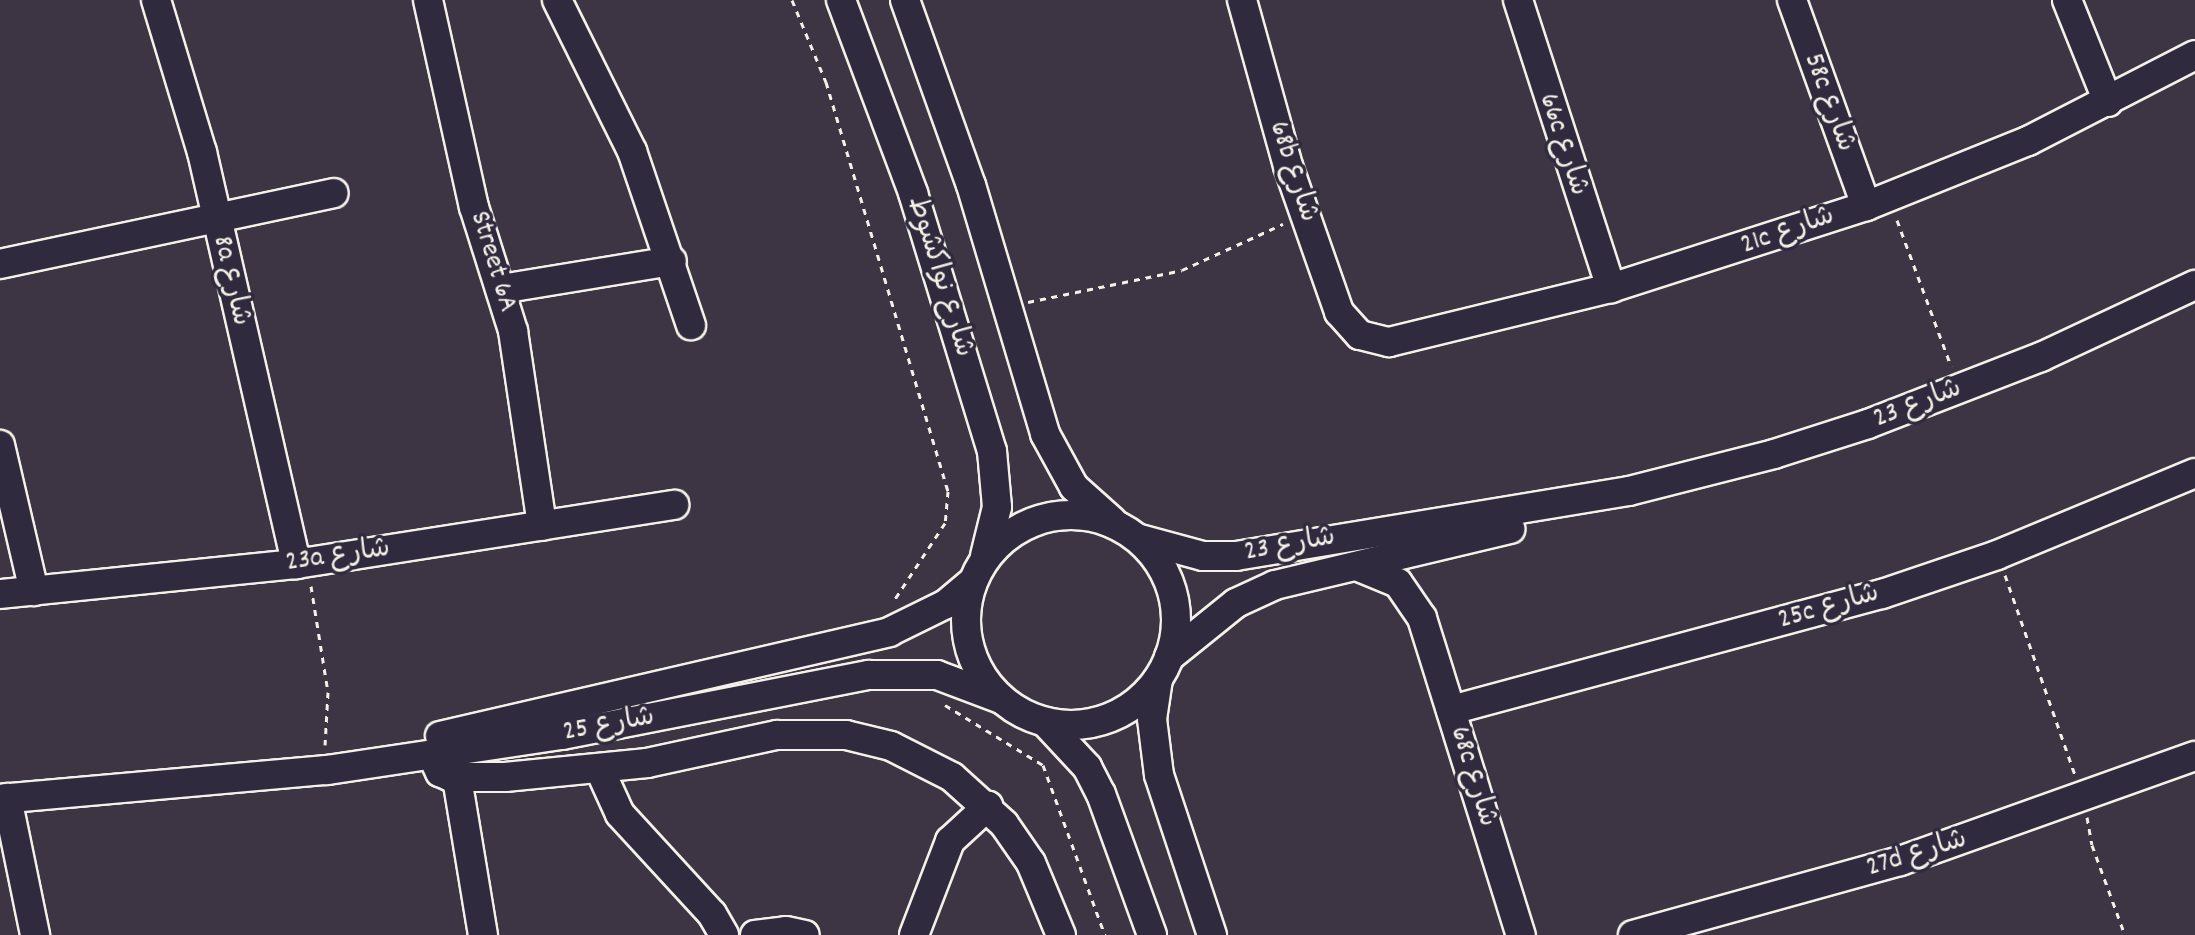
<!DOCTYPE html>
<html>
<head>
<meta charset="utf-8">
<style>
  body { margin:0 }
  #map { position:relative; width:2195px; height:935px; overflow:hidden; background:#3d3544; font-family:Dekko,"Playpen Sans Arabic",sans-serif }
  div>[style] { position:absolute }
  .path>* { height:3px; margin-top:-1.5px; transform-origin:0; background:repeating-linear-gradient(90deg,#f4f1e8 0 6px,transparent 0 12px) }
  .roads { filter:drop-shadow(2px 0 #f4f1e8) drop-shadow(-2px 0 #f4f1e8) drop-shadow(0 2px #f4f1e8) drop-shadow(0 -2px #f4f1e8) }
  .minor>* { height:28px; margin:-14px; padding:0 14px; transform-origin:14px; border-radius:14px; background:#2f2a3d }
  .minor>.ring { margin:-14px; padding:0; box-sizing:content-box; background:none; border:28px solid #2f2a3d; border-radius:50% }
  span { translate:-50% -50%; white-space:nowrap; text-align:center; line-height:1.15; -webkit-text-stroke:7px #2f2a3d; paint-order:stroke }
  .street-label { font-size:28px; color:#f4f1e8 }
</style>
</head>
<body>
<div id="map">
  <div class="path">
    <div style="left:792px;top:0;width:89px;rotate:67.5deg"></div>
    <div style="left:826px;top:82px;width:427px;rotate:73.4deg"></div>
    <div style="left:948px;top:491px;width:32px;rotate:95deg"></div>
    <div style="left:945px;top:523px;width:95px;rotate:123.4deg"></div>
    <div style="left:1897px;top:220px;width:156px;rotate:69.7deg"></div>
    <div style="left:1028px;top:302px;width:157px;rotate:-11.7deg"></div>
    <div style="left:1182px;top:270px;width:111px;rotate:-24.5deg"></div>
    <div style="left:2005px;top:575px;width:212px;rotate:70.7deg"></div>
    <div style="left:311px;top:586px;width:107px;rotate:80.9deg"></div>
    <div style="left:328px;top:692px;width:53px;rotate:93.2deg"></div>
    <div style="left:945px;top:705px;width:115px;rotate:31.5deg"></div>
    <div style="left:1043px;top:765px;width:181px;rotate:70deg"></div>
    <div style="left:2087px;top:817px;width:28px;rotate:80deg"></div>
    <div style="left:2092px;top:845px;width:96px;rotate:69.9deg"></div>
  </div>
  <div class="roads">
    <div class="minor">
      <div style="left:156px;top:0;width:159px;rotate:73.2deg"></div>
      <div style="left:202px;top:152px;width:423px;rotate:77.1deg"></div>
      <div style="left:428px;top:0;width:212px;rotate:77.5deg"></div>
      <div style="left:474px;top:207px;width:130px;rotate:72.5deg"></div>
      <div style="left:513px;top:331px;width:197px;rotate:81.5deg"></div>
      <div style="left:557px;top:0;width:169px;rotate:63.6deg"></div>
      <div style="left:632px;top:151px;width:184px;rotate:71.3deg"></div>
      <div style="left:841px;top:0;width:206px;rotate:69.5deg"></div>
      <div style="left:913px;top:193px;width:270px;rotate:73deg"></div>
      <div style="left:992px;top:451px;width:56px;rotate:84.9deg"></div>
      <div style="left:997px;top:507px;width:50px;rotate:103.8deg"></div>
      <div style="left:905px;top:0;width:196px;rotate:70.4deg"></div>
      <div style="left:971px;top:185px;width:260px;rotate:73.4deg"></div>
      <div style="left:1045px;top:434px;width:60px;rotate:61.3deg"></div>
      <div style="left:1074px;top:487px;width:51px;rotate:41.8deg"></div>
      <div style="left:1242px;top:0;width:172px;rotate:74.5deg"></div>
      <div style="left:1288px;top:166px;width:155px;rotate:70.7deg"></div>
      <div style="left:1339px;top:312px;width:31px;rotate:48deg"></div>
      <div style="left:1360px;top:335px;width:30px;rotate:14deg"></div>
      <div style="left:1389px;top:342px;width:228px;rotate:-13.7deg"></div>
      <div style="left:1611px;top:288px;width:268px;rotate:-17.8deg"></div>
      <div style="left:1866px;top:206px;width:175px;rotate:-21.9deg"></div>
      <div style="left:2028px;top:141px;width:188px;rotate:-27.2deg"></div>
      <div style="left:1518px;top:0;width:303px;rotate:72.1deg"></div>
      <div style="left:1792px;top:0;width:219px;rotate:70.2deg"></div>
      <div style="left:2067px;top:0;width:110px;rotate:68.1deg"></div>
      <div style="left:0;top:264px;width:341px;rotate:-12deg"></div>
      <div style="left:501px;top:289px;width:173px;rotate:-9.3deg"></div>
      <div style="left:0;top:445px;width:150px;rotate:76.9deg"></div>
      <div class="ring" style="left:966px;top:515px;width:182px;height:182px"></div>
      <div style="left:1140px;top:539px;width:65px;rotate:15.1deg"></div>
      <div style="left:1203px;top:556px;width:33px"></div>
      <div style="left:1236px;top:556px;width:398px;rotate:-9.4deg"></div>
      <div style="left:1629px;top:491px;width:150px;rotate:-14.3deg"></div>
      <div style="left:1774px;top:454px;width:99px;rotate:-17.7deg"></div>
      <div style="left:1868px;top:424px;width:186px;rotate:-21.2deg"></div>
      <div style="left:2041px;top:357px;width:170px;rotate:-25.1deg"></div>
      <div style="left:1359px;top:567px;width:42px;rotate:22.3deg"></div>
      <div style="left:1398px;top:583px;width:42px;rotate:55.6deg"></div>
      <div style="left:1422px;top:618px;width:332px;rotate:72.7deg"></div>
      <div style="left:0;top:594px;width:298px;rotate:-5.8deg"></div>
      <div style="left:296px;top:564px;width:383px;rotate:-8.9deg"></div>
      <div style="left:1169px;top:657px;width:86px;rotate:-38.9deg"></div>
      <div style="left:1236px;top:603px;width:43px;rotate:-24.8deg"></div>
      <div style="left:1275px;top:585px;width:242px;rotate:-13.4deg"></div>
      <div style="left:1158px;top:679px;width:40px;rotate:98.5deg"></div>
      <div style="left:1152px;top:719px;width:56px;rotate:82.9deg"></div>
      <div style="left:1159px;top:775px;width:169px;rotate:71.7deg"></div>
      <div style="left:1451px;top:710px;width:446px;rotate:-15.1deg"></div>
      <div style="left:1882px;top:594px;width:121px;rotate:-18.7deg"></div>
      <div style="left:1997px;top:555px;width:214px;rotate:-22.5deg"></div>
      <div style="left:1045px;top:722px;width:62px;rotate:47deg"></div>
      <div style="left:1087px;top:767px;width:30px;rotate:63deg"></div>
      <div style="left:1101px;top:794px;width:150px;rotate:70.1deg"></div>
      <div style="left:440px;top:736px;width:461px;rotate:-13deg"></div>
      <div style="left:889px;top:632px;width:64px;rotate:-26.2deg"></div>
      <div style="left:946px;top:604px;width:33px;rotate:-40deg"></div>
      <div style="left:432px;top:755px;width:19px;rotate:65deg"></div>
      <div style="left:440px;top:772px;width:12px;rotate:24deg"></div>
      <div style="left:451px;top:777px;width:54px"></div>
      <div style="left:505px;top:777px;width:143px;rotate:-5.6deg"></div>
      <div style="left:647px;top:763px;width:133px;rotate:-12.2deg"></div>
      <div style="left:777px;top:735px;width:69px"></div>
      <div style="left:846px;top:735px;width:46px;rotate:13.7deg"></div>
      <div style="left:891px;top:746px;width:68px;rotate:26.9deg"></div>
      <div style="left:952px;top:777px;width:70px;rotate:42.1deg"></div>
      <div style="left:1004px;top:824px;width:47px;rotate:55.3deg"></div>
      <div style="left:1031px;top:863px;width:78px;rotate:67.4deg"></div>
      <div style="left:600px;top:770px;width:48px;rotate:65.6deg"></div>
      <div style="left:620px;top:814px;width:136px;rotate:47.4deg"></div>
      <div style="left:712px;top:914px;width:24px;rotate:60deg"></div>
      <div style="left:457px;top:778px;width:159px;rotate:80.6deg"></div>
      <div style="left:7px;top:798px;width:140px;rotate:78.4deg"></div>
      <div style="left:0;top:799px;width:328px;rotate:-5.1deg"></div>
      <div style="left:327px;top:770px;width:238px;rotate:-8.5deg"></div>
      <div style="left:562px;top:735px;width:313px;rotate:-11.1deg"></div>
      <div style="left:869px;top:675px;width:68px"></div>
      <div style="left:937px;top:675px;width:68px;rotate:20.6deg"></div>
      <div style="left:755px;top:935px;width:31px;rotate:-7deg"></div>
      <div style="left:786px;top:931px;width:19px;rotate:12deg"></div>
      <div style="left:914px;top:935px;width:101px;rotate:-69deg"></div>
      <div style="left:950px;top:841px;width:52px;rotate:-42.6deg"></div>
      <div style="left:1633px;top:935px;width:277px;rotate:-15.5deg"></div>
      <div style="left:1900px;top:861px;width:313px;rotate:-19.6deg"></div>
    </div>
  </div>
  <div class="street-label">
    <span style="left:1828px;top:103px;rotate:70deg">58c شارع</span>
    <span style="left:1562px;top:145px;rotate:72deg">66c شارع</span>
    <span style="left:1292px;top:172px;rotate:72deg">68b شارع</span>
    <span style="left:1788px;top:232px;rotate:-19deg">21c شارع</span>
    <span style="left:492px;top:262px;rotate:73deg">Street 6A</span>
    <span style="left:939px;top:277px;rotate:73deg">شارع نواكشوط</span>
    <span style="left:230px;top:281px;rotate:77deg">8a شارع</span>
    <span style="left:1918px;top:405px;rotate:-21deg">شارع 23</span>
    <span style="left:1290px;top:546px;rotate:-10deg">شارع 23</span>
    <span style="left:338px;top:557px;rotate:-8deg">23a شارع</span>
    <span style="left:1829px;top:608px;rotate:-16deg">25c شارع</span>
    <span style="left:609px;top:726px;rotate:-10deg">شارع 25</span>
    <span style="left:1472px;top:777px;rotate:73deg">68c شارع</span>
    <span style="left:1917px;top:855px;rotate:-17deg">27d شارع</span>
  </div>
</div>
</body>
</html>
